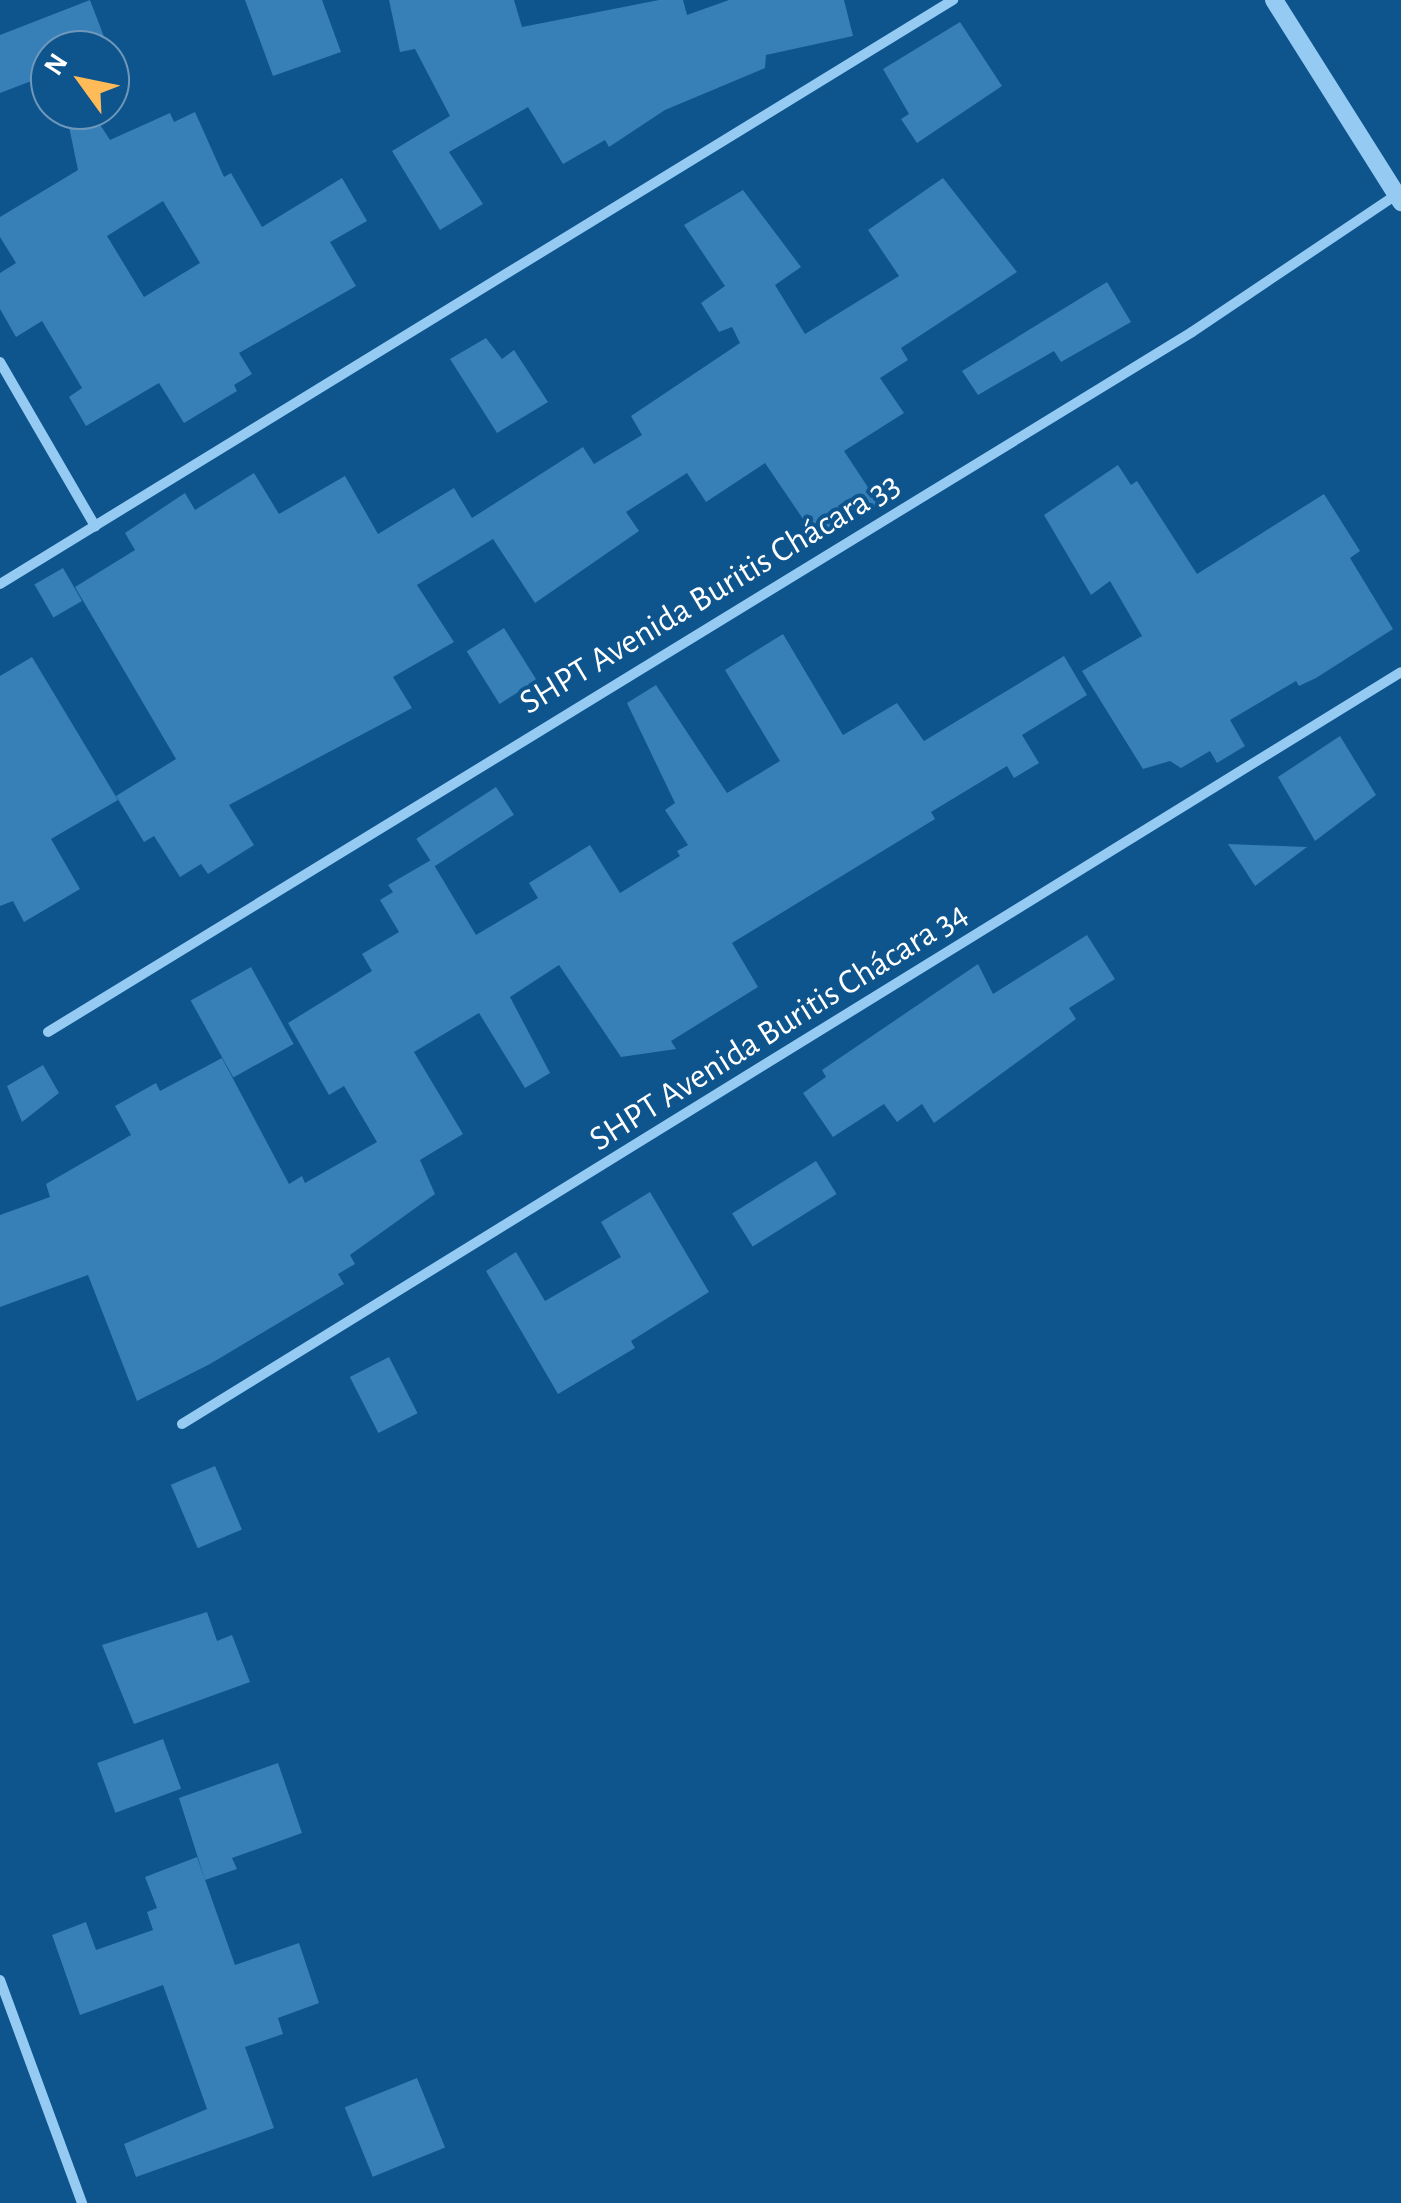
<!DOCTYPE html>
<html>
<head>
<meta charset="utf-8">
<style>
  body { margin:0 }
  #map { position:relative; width:1401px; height:2203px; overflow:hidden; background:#0e548d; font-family:"Alegreya Sans",sans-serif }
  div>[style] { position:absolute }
  .building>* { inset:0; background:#367fb7; transform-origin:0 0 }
  .minor>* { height:10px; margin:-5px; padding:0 5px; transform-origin:5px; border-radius:5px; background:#95cbf3 }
  .tertiary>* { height:18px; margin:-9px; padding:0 9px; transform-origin:9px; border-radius:9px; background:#95cbf3 }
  span { translate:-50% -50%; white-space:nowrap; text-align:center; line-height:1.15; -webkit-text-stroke:8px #0e548d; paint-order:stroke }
  .street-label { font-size:35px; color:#fff }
  .north { position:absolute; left:30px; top:30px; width:100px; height:100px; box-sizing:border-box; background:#0e548d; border:2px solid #6e98bb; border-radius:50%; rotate:303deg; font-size:28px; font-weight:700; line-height:40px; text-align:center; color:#fff }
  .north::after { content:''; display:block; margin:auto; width:35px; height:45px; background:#ffbb57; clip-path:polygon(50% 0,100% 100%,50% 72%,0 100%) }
</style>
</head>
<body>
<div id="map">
  <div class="building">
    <div style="clip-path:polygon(90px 0,109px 50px,50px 50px,50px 74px,0 93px,0 35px)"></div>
    <div style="clip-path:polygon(245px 0,322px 0,341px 52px,273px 76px)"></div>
    <div style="clip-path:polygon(389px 0,514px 0,522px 27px,659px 0,683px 0,687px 15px,729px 0,844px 0,853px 36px,766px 55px,765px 68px,665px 110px,609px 147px,605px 140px,563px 164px,528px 107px,449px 152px,483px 204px,440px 230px,392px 151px,450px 116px,415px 49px,400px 52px)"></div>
    <div style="clip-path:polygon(960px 22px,1002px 86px,917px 143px,901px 119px,909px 114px,883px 69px)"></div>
    <div style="clip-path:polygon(evenodd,92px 112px,110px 140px,170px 113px,174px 122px,195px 112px,224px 177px,231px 173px,262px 227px,342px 178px,367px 221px,330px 242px,356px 286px,239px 353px,252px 374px,234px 385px,237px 391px,184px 423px,159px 383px,86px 426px,69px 397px,82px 388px,42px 321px,16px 337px,0 309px,0 273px,16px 263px,0 237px,0 217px,78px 170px,67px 117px,92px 112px,163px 201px,200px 263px,144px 297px,107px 236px,163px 201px)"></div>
    <div style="clip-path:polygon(943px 178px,1017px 272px,901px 348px,908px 360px,880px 378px,904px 413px,844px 451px,879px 504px,818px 541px,765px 463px,706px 502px,687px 473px,626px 512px,639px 531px,535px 603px,493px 539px,417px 585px,454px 642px,393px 677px,412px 708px,229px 805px,254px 845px,208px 874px,201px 864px,180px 877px,154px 836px,144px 842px,116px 796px,176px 759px,75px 587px,135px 550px,125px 533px,185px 493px,195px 510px,254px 473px,279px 514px,345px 476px,378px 534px,454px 488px,472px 518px,583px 447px,594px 464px,642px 435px,631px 416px,740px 343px,732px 327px,719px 332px,701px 303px,725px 286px,684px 225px,743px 190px,801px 267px,775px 285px,805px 334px,899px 276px,868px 230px)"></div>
    <div style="clip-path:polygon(1107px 282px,1131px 322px,1061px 362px,1054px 351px,978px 395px,962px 371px)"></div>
    <div style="clip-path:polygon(486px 338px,502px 359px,514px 350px,548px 402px,497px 433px,450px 359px)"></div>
    <div style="clip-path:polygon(1118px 465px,1131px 485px,1137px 481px,1197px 574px,1324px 494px,1360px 551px,1350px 558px,1393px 629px,1316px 678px,1299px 686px,1296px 681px,1230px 720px,1245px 746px,1217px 763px,1210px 751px,1181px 768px,1170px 761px,1143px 769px,1082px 671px,1142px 636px,1110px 581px,1091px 595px,1044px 515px)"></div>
    <div style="left:63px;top:568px;width:38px;height:33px;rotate:60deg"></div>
    <div style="left:504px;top:628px;width:62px;height:44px;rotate:58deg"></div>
    <div style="clip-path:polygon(783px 634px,843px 735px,897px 703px,924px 741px,1064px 656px,1087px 695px,1022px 735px,1039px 763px,1014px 778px,1007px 766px,931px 812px,935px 819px,732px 943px,758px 987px,671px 1041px,676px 1049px,621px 1057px,559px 965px,510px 997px,550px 1073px,525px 1088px,479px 1013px,414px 1052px,463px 1134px,420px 1160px,435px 1194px,350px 1255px,355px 1264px,338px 1274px,344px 1284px,210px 1364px,137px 1401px,88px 1275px,0 1307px,0 1215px,50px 1197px,46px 1184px,131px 1135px,115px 1106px,156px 1083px,160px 1091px,222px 1058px,289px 1184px,302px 1176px,305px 1183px,377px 1142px,344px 1086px,329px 1095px,288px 1023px,372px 971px,362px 954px,399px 932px,380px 900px,393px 892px,388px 885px,431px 860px,476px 935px,538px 898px,529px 883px,590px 845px,620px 893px,680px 856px,677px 851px,688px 845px,665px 810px,675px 803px,627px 703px,656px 685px,727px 793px,780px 761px,725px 670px)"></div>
    <div style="clip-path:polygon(32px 657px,118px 800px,51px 839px,80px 889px,24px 922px,13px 901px,0 906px,0 676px)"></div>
    <div style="clip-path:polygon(1340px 736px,1376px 795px,1315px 841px,1278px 777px)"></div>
    <div style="left:496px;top:787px;width:33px;height:95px;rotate:57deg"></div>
    <div style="clip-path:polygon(1228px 844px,1307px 847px,1255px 886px)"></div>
    <div style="clip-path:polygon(1087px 935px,1115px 979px,1069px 1008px,1076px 1019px,934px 1123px,922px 1104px,897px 1122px,884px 1104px,833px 1137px,803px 1093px,826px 1077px,822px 1070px,978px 964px,993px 994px)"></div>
    <div style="left:251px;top:967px;width:88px;height:69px;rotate:61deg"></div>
    <div style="clip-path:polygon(43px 1065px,59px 1093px,22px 1122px,7px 1086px)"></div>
    <div style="left:816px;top:1161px;width:39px;height:99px;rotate:58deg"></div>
    <div style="clip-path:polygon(650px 1192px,709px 1292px,631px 1341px,635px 1348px,558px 1394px,486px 1271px,516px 1252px,545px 1301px,621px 1257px,601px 1222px)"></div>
    <div style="left:389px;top:1357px;width:63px;height:44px;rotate:63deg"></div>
    <div style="left:215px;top:1466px;width:69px;height:48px;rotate:67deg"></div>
    <div style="clip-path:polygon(207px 1612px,217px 1641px,232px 1635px,250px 1682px,134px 1724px,102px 1645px)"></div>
    <div style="left:163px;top:1739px;width:53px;height:70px;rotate:70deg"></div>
    <div style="clip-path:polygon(278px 1763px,302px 1833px,232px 1858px,237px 1869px,205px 1880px,179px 1798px)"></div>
    <div style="clip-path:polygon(197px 1857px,235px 1965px,299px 1943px,319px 2003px,278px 2018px,283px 2034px,245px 2047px,274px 2128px,136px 2177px,124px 2144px,207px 2109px,163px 1985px,80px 2015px,52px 1935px,86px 1922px,96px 1950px,153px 1930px,147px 1912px,157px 1908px,145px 1877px)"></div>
    <div style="left:417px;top:2078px;width:75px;height:78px;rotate:68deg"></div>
  </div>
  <div class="minor">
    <div style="left:0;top:362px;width:190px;rotate:59.9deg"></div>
    <div style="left:0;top:584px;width:1118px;rotate:-31.5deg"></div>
    <div style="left:48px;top:1032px;width:1341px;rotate:-31.46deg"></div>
    <div style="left:1192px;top:332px;width:246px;rotate:-33.9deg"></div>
    <div style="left:182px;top:1424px;width:1432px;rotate:-31.67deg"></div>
    <div style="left:0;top:1980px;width:238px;rotate:69.8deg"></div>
  </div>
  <div class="tertiary">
    <div style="left:1274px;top:0;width:239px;rotate:57.8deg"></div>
  </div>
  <div class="street-label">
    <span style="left:710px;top:594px;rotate:-31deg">SHPT Avenida Buritis Chácara 33</span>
    <span style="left:779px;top:1027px;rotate:-32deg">SHPT Avenida Buritis Chácara 34</span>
  </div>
  <div class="north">N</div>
</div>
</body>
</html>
